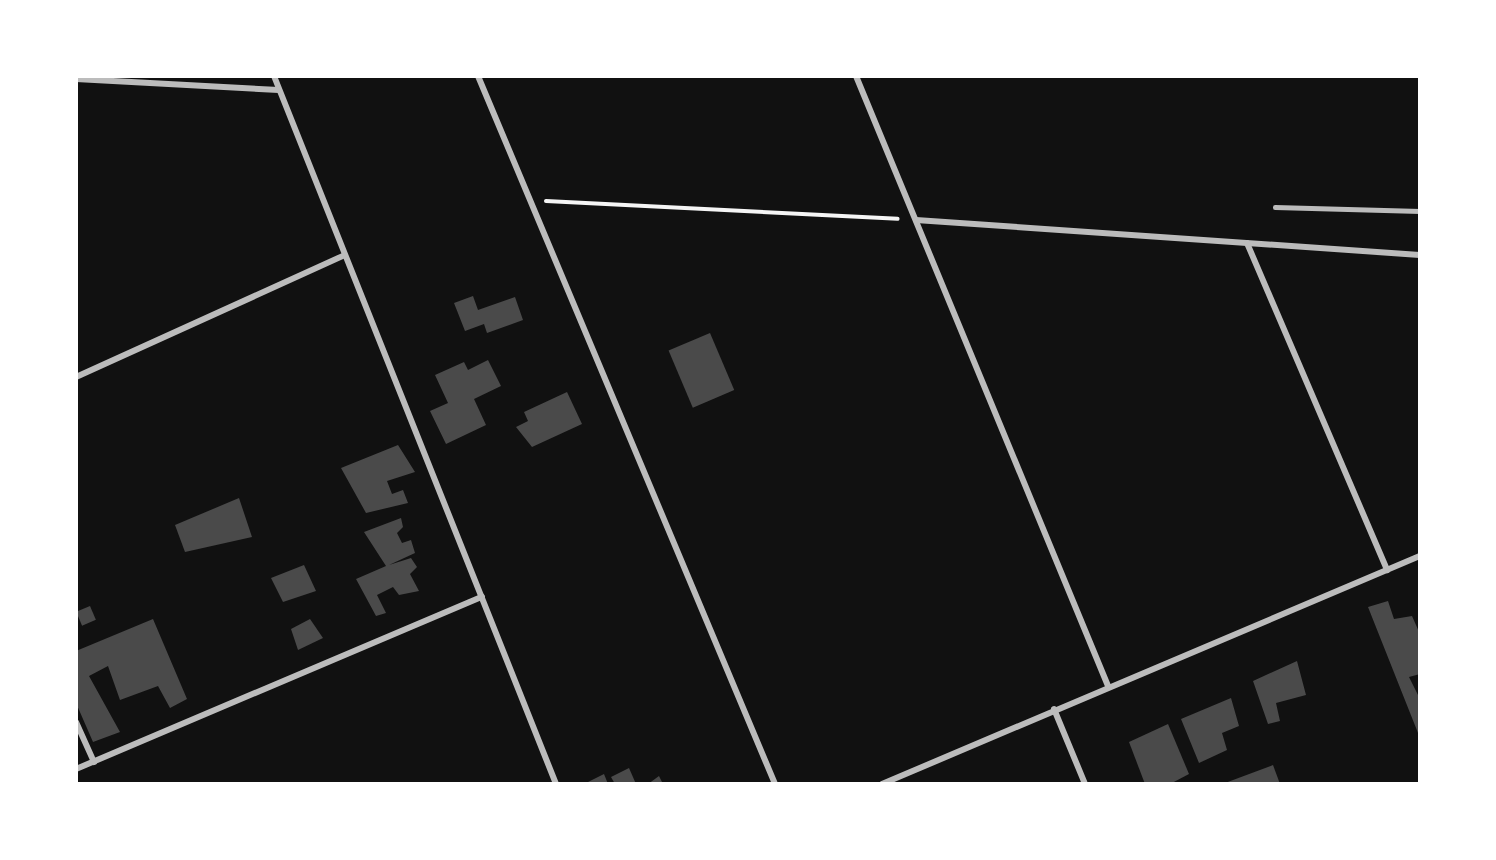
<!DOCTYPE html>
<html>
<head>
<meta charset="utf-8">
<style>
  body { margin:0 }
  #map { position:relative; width:1496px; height:860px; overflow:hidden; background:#111; font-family:"PT Sans Narrow",sans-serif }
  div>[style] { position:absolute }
  .building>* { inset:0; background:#4a4a4a; transform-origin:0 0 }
  .path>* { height:4px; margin:-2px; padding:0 2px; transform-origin:2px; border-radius:2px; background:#f5f5f5 }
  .service>* { height:4.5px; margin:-2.25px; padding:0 2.25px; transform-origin:2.25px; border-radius:2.25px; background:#bcbcbc }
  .minor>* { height:6px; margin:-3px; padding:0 3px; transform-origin:3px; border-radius:3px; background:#bcbcbc }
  span { translate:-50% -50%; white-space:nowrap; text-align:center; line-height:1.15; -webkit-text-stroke:4.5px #fff; paint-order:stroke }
  .frame { position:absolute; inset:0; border:78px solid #fff; pointer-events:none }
</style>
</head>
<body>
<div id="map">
  <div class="building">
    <div style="clip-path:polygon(473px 296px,478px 310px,515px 297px,523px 320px,487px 333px,484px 324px,465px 331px,454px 303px)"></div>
    <div style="left:710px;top:333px;width:62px;height:45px;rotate:67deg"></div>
    <div style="clip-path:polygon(488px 360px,501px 386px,474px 399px,486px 425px,446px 444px,430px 411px,448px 403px,435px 375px,464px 362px,468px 370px)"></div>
    <div style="clip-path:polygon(567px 392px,582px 424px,532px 447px,516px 427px,528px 421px,524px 412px)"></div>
    <div style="clip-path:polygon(398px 445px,415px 472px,387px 481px,392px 494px,403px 490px,408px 503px,366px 513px,341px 468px)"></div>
    <div style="clip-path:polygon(239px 498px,252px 537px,185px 552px,175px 525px)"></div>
    <div style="clip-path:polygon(401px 518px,403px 527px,397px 533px,402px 543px,411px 540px,415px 553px,389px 565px,411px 558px,417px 567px,410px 574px,419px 591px,399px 595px,393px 587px,377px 595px,386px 613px,376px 616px,356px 579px,386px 566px,364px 532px)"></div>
    <div style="clip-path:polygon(304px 565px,316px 591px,283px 602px,271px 578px)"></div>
    <div style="clip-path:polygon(1388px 601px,1394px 619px,1412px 616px,1420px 634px,1420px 674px,1409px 677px,1420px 699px,1420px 738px,1368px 607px)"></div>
    <div style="left:90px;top:606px;width:15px;height:15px;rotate:67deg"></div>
    <div style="clip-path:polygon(153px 619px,187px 699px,170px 708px,158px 686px,120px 700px,108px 666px,89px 676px,120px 732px,93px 742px,76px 703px,76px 651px)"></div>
    <div style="clip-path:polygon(310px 619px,323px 638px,298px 650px,291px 629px)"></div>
    <div style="clip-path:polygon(1297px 661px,1306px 695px,1276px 703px,1280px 721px,1268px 724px,1253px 681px)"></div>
    <div style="clip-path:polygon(1231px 698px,1239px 726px,1222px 733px,1227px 750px,1199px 763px,1181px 719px)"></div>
    <div style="clip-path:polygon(1168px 724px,1189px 774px,1170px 784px,1145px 784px,1129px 742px)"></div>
    <div style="clip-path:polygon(1273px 765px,1280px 784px,1226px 784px,1225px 783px)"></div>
    <div style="clip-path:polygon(629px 768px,636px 784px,615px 784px,611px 777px)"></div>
    <div style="clip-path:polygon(604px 774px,608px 784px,589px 784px,588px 782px)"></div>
    <div style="clip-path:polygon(659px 776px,663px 784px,648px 784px)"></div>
  </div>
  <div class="path">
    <div style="left:546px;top:201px;width:352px;rotate:2.9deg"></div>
  </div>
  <div class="service">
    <div style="left:1275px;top:207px;width:145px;rotate:1.6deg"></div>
  </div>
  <div class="minor">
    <div style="left:274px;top:76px;width:762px;rotate:68.28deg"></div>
    <div style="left:478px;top:76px;width:768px;rotate:67.24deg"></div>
    <div style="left:856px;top:76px;width:660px;rotate:67.55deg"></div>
    <div style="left:76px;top:79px;width:203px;rotate:3.1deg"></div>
    <div style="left:916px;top:220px;width:505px;rotate:3.97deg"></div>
    <div style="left:1247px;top:243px;width:356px;rotate:66.8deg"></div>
    <div style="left:76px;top:377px;width:295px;rotate:-24.4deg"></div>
    <div style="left:1054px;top:709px;width:81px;rotate:67.5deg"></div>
    <div style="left:76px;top:722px;width:44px;rotate:65.8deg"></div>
    <div style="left:76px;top:769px;width:441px;rotate:-23deg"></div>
    <div style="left:882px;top:784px;width:584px;rotate:-22.97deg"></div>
  </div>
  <div class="frame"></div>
</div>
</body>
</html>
